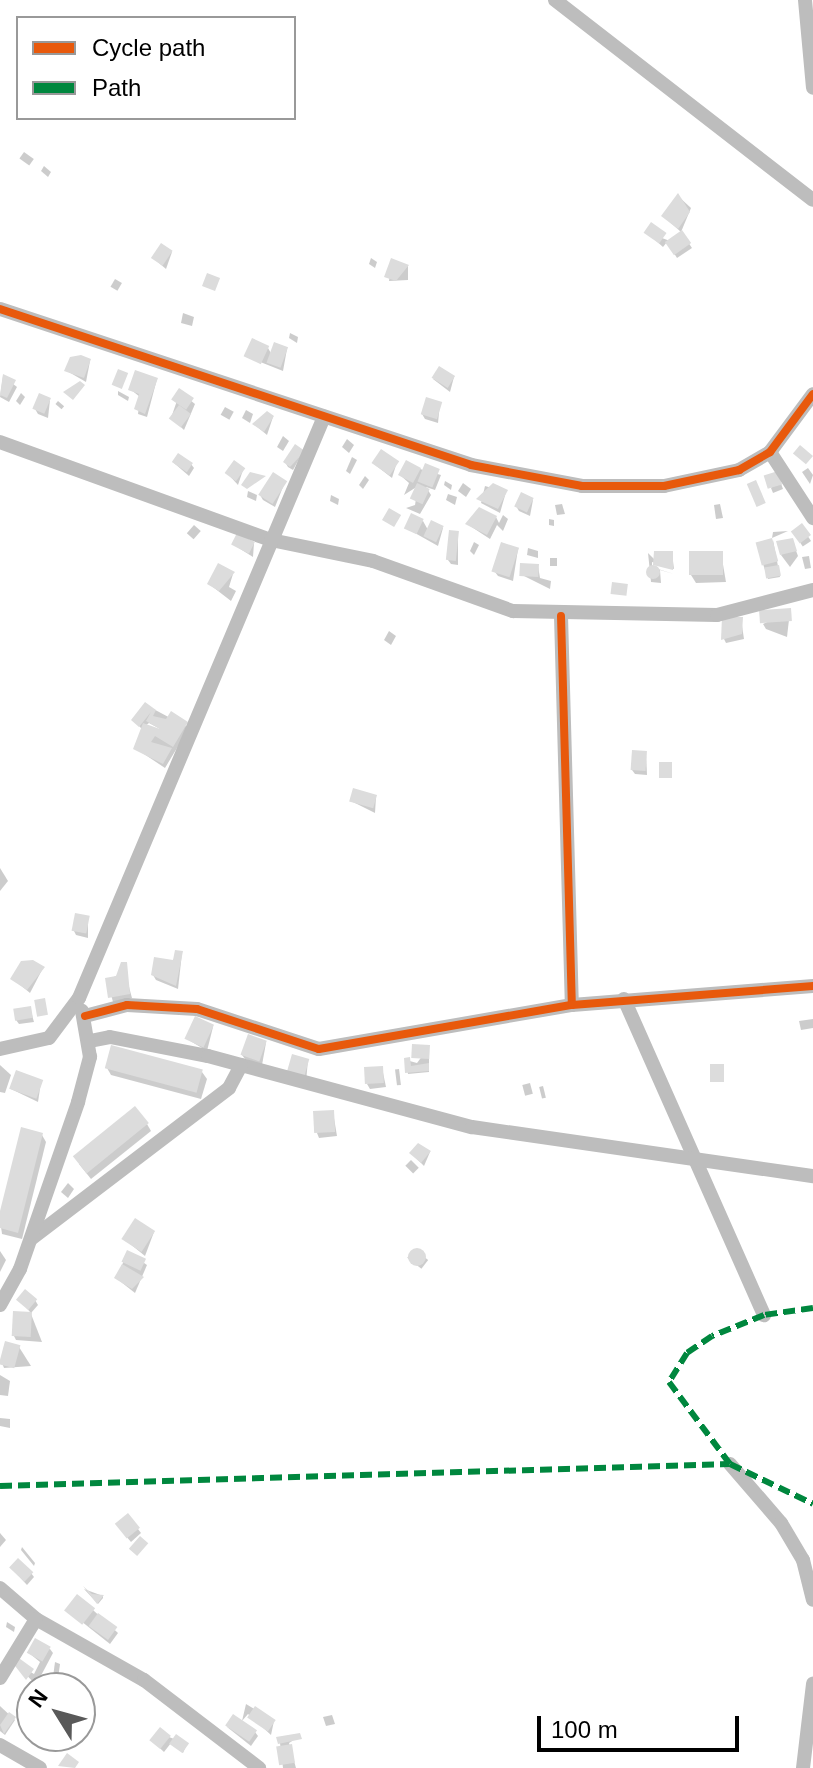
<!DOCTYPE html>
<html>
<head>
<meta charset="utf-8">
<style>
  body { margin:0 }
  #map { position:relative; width:813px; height:1768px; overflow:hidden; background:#fff; font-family:Helvetica,sans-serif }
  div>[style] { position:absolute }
  .shadow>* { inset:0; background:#0003; transform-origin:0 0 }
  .building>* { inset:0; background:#dcdcdc; transform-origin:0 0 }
  .round { border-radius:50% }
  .minor>* { height:14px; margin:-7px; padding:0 7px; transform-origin:7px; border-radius:7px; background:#bdbdbd }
  .quiet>* { height:6px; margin-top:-3px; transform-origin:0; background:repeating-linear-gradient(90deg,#00873e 0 12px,transparent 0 18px) }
  .cycleway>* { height:8px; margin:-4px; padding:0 4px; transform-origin:4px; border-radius:4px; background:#e8590c }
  span { translate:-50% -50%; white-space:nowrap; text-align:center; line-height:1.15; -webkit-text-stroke:8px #fff; paint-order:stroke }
  .legend { position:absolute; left:16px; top:16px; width:280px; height:104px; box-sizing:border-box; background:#fff; border:2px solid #999; margin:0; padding:10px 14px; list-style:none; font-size:24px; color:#000 }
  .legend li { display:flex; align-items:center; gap:16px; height:40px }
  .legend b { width:40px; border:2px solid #999 }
  .north { position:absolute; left:16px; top:1672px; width:80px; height:80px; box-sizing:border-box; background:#fff; border:2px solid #999; border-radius:50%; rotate:307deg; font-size:22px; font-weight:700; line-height:32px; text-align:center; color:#000 }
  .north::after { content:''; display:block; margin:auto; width:28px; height:36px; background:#595959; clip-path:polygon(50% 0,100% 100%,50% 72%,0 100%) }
  .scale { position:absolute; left:537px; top:1716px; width:202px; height:36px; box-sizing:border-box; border:4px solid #000; border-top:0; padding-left:10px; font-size:24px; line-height:28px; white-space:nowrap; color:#000; -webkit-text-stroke:6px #fff; paint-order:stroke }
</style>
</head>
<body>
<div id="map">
  <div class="shadow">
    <div style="left:24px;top:152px;width:12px;height:8px;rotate:35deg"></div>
    <div style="clip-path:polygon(44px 166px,51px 172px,48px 177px,41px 171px)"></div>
    <div style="clip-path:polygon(678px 196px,691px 208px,681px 232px,663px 216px)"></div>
    <div style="clip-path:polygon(646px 232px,670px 241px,682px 233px,692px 248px,677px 258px,667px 242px,663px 247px)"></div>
    <div style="clip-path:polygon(172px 252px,166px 269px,153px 258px)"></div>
    <div style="clip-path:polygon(371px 258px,377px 262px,375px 268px,369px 264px)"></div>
    <div style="clip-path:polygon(392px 261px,408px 266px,408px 280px,389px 281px)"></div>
    <div style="left:115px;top:279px;width:8px;height:9px;rotate:30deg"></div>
    <div style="clip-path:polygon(183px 313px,194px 317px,192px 326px,181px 323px)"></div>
    <div style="clip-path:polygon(290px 333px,298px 337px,297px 343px,289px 338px)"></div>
    <div style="clip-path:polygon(268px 348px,272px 355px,287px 349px,283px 371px,245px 356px)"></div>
    <div style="clip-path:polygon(90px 361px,86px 382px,67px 371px)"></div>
    <div style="clip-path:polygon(3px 376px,17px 387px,9px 402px,0 397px)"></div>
    <div style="clip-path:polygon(454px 377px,450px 392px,433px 379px)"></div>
    <div style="clip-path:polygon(157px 379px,147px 417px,138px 414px,140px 397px,130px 389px)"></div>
    <div style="clip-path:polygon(118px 391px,129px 397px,128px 401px,118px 395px)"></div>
    <div style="clip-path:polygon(180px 392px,195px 404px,184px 430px,171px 418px)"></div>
    <div style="clip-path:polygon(21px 393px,25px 397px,20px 405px,16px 401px)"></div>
    <div style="clip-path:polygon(50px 400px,48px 418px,38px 414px,35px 409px)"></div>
    <div style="left:58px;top:401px;width:8px;height:4px;rotate:40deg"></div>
    <div style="clip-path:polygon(440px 403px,438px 423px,425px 419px,422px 414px)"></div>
    <div style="left:225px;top:407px;width:10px;height:9px;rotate:29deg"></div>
    <div style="clip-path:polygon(246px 410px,253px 414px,250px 423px,242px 418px)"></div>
    <div style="clip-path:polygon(273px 417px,267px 435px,255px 425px)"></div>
    <div style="clip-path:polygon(283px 436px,289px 441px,283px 451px,277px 447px)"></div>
    <div style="clip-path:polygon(347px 439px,354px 445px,349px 453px,342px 447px)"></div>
    <div style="clip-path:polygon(303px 452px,293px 470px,288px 467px,285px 462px)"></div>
    <div style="clip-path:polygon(352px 457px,357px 460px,350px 474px,346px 471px)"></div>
    <div style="clip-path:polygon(397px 462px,392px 478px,374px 464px)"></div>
    <div style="clip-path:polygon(174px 463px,191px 464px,194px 468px,189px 476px)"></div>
    <div style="clip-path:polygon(808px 468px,813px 475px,810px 484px,802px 472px)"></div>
    <div style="clip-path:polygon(420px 469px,441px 475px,435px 490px,426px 487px,431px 495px,420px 514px,406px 508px,415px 505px,418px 486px,404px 495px,409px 483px,400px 475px)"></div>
    <div style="clip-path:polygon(243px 470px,238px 485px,227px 473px)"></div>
    <div style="clip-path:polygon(365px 476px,369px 480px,363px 489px,359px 485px)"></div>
    <div style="clip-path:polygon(779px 478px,783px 489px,773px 493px,771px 488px)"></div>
    <div style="clip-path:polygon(445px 481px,452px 485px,451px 490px,444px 485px)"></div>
    <div style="clip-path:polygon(285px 482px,275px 507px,263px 500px,260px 495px)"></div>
    <div style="clip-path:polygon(463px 483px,471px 489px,466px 497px,458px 491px)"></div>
    <div style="clip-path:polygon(485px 486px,506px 492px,500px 513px,481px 503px)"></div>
    <div style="clip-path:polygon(248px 491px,257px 495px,256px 501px,247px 497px)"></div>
    <div style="clip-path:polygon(448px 494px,457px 497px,455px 505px,446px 500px)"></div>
    <div style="clip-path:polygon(331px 495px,339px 499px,338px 505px,330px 501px)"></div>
    <div style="clip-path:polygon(533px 500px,530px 516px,519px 511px,516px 506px)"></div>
    <div style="clip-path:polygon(562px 504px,565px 514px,557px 515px,555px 505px)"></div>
    <div style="clip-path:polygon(720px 504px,723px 518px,716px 519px,714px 505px)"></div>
    <div style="clip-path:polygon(503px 515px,508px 519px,503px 531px,497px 525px,490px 539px,467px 524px,496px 517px,499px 523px)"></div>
    <div style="clip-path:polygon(549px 519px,554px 520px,554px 526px,549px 525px)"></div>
    <div style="clip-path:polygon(423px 521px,428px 530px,443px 528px,438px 546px,406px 528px)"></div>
    <div style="left:194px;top:525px;width:9px;height:11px;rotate:41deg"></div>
    <div style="left:801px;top:526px;width:18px;height:10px;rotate:56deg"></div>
    <div style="clip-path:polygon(788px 531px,772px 538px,773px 532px)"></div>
    <div style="clip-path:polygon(458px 533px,458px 565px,451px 564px,448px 560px)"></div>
    <div style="clip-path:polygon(773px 540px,780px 577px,768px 579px,763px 564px)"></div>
    <div style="clip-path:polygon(792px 540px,798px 556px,790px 567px,781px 555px)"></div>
    <div style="clip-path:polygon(474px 542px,479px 545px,474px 555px,470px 551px)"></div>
    <div style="clip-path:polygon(254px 543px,253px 557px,234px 545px)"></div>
    <div style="clip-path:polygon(528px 548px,538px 551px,538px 558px,527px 555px)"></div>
    <div style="clip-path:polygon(518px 549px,513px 581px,498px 576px,495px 572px)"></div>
    <div style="clip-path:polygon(648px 553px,656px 561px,672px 553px,674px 569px,652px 562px,652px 569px,658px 569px,674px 574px,660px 570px,661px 583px,651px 582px)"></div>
    <div style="clip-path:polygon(721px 553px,726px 582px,696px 583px,691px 575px)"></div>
    <div style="clip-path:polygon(809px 556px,811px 568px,805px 569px,802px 557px)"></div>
    <div style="left:550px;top:558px;width:7px;height:8px"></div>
    <div style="clip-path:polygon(538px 566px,540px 578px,551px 581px,550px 589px,522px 575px)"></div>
    <div style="clip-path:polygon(233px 574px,229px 587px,236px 591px,231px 601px,209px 584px)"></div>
    <div style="clip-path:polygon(790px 611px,787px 637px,766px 629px,763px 624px)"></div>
    <div style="clip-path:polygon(741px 619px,744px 639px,726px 643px,724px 639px)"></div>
    <div style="clip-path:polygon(389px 631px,396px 636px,391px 645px,384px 640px)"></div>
    <div style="clip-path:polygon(evenodd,146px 705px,189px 728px,165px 768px,135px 748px,142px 729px,133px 720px,146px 705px,149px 723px,162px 730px,145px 726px,149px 723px)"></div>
    <div style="clip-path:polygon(646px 753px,647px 775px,635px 774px,632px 770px)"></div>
    <div style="clip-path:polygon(376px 797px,375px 813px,351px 801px)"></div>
    <div style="clip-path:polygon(0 868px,8px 881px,0 891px)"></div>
    <div style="clip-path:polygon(88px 918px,88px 938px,76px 935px,74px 931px)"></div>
    <div style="clip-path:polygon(182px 953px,178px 989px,156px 980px,153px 975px)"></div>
    <div style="clip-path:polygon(43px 968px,30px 993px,13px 979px)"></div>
    <div style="clip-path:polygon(125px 972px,132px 998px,113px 1002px,107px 980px)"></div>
    <div style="clip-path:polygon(30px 1008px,34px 1022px,19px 1024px,16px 1020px)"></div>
    <div style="clip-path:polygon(813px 1019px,813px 1028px,801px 1030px,799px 1021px)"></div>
    <div style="clip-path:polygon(213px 1027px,207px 1051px,187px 1039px)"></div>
    <div style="clip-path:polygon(266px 1043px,262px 1065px,245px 1059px,242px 1055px)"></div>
    <div style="clip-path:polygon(429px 1047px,429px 1072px,408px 1074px,406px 1060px,417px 1063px)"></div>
    <div style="clip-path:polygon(308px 1060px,306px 1082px,292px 1078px)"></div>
    <div style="clip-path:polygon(0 1065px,11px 1075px,5px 1093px,0 1092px)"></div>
    <div style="clip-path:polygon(107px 1068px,202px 1072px,207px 1079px,201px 1099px,111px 1075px)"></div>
    <div style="clip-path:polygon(382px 1068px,386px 1087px,370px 1089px,367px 1084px)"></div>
    <div style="left:399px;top:1069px;width:16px;height:4px;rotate:83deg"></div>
    <div style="clip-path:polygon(41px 1082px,38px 1102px,11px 1089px)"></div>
    <div style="left:530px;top:1083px;width:11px;height:8px;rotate:75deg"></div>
    <div style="left:543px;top:1086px;width:12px;height:4px;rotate:76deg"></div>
    <div style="clip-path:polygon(333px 1112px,337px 1136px,319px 1138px,317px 1133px)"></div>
    <div style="clip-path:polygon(147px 1124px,151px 1131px,91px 1179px,79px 1164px)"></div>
    <div style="clip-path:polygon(42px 1135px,46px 1142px,22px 1239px,2px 1234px,0 1219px)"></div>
    <div style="clip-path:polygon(430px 1152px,424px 1166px,412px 1154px)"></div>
    <div style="left:411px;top:1160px;width:11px;height:8px;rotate:45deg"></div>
    <div style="clip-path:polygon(68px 1183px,74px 1189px,68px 1198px,61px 1192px)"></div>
    <div style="clip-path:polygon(154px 1232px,145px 1256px,124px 1239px)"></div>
    <div style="left:414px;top:1249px;width:18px;height:11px;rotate:38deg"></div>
    <div style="clip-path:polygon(0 1251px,6px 1260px,0 1272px)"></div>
    <div style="clip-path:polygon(128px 1252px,147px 1265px,135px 1293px,116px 1278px)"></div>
    <div style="clip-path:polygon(19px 1300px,35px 1300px,38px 1305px,31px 1313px)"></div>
    <div style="clip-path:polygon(31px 1314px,42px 1342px,16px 1340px,14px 1336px)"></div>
    <div style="clip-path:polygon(19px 1347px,31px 1366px,4px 1368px,2px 1363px)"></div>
    <div style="clip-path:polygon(0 1375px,10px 1381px,8px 1396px,0 1395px)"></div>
    <div style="clip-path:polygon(0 1418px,10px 1419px,10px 1428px,0 1426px)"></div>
    <div style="clip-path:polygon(120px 1529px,138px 1529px,141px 1533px,131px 1542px)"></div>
    <div style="clip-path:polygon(0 1533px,6px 1540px,0 1547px)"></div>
    <div style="clip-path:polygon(22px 1547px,35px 1563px,34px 1566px,21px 1550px)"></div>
    <div style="clip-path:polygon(11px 1568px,31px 1573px,34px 1577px,27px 1585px)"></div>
    <div style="clip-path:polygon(84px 1589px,103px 1596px,103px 1598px,98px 1604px)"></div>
    <div style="clip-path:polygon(67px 1610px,93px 1610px,118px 1633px,110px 1644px)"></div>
    <div style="clip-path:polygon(7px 1622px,15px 1627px,14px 1632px,6px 1627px)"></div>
    <div style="clip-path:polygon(50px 1649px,53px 1653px,36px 1685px,14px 1662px,34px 1674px,40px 1662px,29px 1653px)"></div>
    <div style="clip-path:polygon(55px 1662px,60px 1664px,58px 1679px,53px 1677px)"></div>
    <div style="clip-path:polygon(246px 1704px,274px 1721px,271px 1735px,248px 1714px,242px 1721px)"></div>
    <div style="clip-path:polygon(0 1706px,15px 1720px,5px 1735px,0 1731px)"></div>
    <div style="clip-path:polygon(332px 1715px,335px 1724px,326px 1726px,323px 1717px)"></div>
    <div style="clip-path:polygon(227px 1727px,255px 1732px,258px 1736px,251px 1746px)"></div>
    <div style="clip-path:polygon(300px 1736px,289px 1743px,296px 1768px,283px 1768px,280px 1743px)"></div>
    <div style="clip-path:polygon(169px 1737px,187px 1744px,183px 1753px,171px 1743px,164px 1752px,152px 1741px)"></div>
  </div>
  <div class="building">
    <div style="clip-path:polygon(678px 193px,690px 212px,678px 229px,661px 216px)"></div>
    <div style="left:651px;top:222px;width:19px;height:13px;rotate:35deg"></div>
    <div style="left:682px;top:230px;width:16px;height:21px;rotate:55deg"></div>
    <div style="left:161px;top:243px;width:14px;height:18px;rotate:34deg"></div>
    <div style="clip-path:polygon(391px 258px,409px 265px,396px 281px,384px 277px)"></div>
    <div style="left:207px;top:273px;width:14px;height:14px;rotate:21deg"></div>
    <div style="left:252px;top:338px;width:19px;height:20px;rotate:25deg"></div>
    <div style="left:274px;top:342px;width:15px;height:22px;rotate:20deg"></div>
    <div style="clip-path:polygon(81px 355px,91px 359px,84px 378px,64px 371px,70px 357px)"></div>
    <div style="left:439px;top:366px;width:19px;height:14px;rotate:32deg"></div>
    <div style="left:118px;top:369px;width:11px;height:17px;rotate:22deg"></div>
    <div style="clip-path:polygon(135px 370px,158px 378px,145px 414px,134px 409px,139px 394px,128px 390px)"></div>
    <div style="clip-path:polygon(3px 374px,16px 380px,7px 398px,0 395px)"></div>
    <div style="clip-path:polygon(80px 381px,85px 385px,73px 400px,63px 392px)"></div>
    <div style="left:179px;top:388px;width:18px;height:14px;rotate:34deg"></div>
    <div style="left:39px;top:393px;width:13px;height:17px;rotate:23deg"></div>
    <div style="left:426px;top:397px;width:17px;height:18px;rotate:17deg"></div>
    <div style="left:179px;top:405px;width:15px;height:17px;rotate:37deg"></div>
    <div style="clip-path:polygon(267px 411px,274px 416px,264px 432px,252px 424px)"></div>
    <div style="clip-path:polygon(295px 444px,305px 451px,290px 467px,283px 462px)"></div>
    <div style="left:800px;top:445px;width:17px;height:11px;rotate:40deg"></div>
    <div style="left:381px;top:449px;width:22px;height:17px;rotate:34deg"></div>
    <div style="left:178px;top:453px;width:18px;height:11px;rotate:34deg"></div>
    <div style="left:234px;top:460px;width:14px;height:16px;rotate:36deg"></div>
    <div style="left:406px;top:460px;width:17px;height:17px;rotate:28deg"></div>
    <div style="left:425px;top:463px;width:16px;height:20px;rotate:22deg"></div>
    <div style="left:778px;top:471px;width:14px;height:15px;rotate:73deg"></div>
    <div style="clip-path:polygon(250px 472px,266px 476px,247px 489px,241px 485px)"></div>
    <div style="left:273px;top:472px;width:17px;height:27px;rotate:33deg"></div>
    <div style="left:756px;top:480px;width:25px;height:10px;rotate:67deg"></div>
    <div style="left:417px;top:483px;width:14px;height:17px;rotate:25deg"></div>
    <div style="clip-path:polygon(493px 483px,508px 490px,498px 509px,476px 499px)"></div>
    <div style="left:521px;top:492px;width:14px;height:16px;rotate:25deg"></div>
    <div style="clip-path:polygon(479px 507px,497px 516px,487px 535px,465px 524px)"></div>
    <div style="left:389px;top:508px;width:14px;height:14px;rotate:30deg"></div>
    <div style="left:411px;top:513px;width:14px;height:17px;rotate:25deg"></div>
    <div style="left:431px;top:520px;width:14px;height:18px;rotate:25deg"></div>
    <div style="left:802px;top:523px;width:15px;height:14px;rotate:53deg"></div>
    <div style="left:449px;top:530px;width:10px;height:30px;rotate:6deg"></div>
    <div style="left:237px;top:533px;width:20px;height:13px;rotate:27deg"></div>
    <div style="left:772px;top:538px;width:24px;height:17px;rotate:75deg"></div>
    <div style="clip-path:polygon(793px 538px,797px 551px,780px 555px,776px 541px)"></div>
    <div style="left:501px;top:542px;width:19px;height:31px;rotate:18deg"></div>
    <div style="clip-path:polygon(654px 551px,673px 551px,673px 570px,653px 565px)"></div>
    <div style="left:723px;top:551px;width:24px;height:34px;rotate:90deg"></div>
    <div style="clip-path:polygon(218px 563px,235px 572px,219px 591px,207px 584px)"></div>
    <div style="left:520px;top:563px;width:19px;height:13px;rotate:3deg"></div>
    <div class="round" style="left:646px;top:565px;width:14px;height:14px"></div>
    <div style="left:779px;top:565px;width:11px;height:15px;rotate:80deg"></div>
    <div style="left:612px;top:582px;width:16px;height:12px;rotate:7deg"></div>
    <div style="left:791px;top:608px;width:13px;height:32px;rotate:86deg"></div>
    <div style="clip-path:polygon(722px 617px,743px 617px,742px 634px,721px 640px)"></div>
    <div style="clip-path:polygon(145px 702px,156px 710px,153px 716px,166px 719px,171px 711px,188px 722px,173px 747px,155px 736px,151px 742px,172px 748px,163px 764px,133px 749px,143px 723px,160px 729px,146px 721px,151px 712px,139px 727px,131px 720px)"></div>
    <div style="left:632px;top:750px;width:15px;height:20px;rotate:4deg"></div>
    <div style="left:659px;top:762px;width:13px;height:16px"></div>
    <div style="left:353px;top:788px;width:25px;height:14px;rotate:16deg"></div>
    <div style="left:75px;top:913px;width:15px;height:18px;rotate:11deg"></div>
    <div style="clip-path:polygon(175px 950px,183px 951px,176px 986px,151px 975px,154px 957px,173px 960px)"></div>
    <div style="clip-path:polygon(33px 960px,45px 967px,27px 990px,10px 979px,21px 961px)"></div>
    <div style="clip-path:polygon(121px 962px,127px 962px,130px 994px,108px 998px,105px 978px,116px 976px)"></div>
    <div style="left:45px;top:998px;width:17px;height:11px;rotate:80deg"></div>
    <div style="left:31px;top:1006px;width:12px;height:18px;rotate:81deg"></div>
    <div style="left:195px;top:1016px;width:21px;height:25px;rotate:25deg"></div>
    <div style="left:248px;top:1034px;width:20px;height:22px;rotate:20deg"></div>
    <div style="left:412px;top:1044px;width:18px;height:14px;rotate:3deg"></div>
    <div style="left:111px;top:1045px;width:95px;height:24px;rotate:15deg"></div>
    <div style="left:292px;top:1054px;width:18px;height:21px;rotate:16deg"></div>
    <div style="clip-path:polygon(410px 1057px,411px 1066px,429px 1063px,429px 1071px,405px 1073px,404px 1058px)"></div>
    <div style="left:710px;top:1064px;width:14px;height:18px"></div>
    <div style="left:383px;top:1066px;width:17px;height:19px;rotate:87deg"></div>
    <div style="left:16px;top:1070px;width:29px;height:20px;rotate:20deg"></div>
    <div style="left:135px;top:1106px;width:22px;height:80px;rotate:51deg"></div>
    <div style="left:334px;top:1110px;width:22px;height:21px;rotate:87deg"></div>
    <div style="clip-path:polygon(21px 1127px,43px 1133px,18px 1233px,0 1228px,0 1211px)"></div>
    <div style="clip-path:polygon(418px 1143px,431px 1151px,421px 1163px,409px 1153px)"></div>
    <div style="left:135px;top:1218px;width:24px;height:25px;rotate:33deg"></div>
    <div class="round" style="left:408px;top:1248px;width:18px;height:18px"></div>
    <div style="left:127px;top:1250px;width:21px;height:13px;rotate:25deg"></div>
    <div style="clip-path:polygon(122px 1264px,144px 1277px,132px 1289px,114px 1278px)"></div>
    <div style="left:25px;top:1289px;width:16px;height:14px;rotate:40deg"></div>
    <div style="left:13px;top:1311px;width:19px;height:25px;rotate:3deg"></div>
    <div style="left:5px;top:1341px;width:16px;height:24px;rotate:15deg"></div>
    <div style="left:128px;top:1513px;width:19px;height:17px;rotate:51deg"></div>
    <div style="left:140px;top:1536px;width:11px;height:17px;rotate:41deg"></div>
    <div style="left:18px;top:1558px;width:21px;height:13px;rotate:43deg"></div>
    <div style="clip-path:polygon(83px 1586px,92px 1594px,104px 1595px,97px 1604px)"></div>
    <div style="left:77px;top:1594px;width:23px;height:21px;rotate:38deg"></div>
    <div style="left:98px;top:1613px;width:24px;height:16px;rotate:36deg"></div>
    <div style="left:35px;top:1638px;width:18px;height:17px;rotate:29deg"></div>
    <div style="clip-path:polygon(16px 1656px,34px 1669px,26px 1680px,12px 1662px)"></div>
    <div style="left:255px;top:1706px;width:25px;height:14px;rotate:34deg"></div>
    <div style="clip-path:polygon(9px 1712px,16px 1717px,4px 1734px,0 1725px)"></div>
    <div style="left:233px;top:1714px;width:29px;height:14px;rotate:34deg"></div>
    <div style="left:160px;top:1727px;width:14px;height:17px;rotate:39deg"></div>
    <div style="clip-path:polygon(300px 1733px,302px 1739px,278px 1744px,276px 1737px)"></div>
    <div style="left:176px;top:1734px;width:16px;height:12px;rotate:35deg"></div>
    <div style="left:292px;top:1744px;width:19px;height:16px;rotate:81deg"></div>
    <div style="clip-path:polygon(67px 1753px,79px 1762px,75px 1768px,58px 1766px)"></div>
  </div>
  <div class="minor">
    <div style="left:555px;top:0;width:326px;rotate:37.8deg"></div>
    <div style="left:805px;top:0;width:88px;rotate:84.8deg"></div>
    <div style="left:0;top:309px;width:496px;rotate:18.3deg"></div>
    <div style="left:471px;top:465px;width:113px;rotate:10.7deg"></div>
    <div style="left:582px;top:486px;width:82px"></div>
    <div style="left:664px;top:486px;width:77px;rotate:-12deg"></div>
    <div style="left:739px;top:470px;width:36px;rotate:-30deg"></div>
    <div style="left:770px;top:452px;width:72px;rotate:-53.4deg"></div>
    <div style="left:0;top:442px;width:288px;rotate:19.9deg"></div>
    <div style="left:271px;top:540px;width:104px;rotate:11.6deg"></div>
    <div style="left:373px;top:561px;width:149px;rotate:19.7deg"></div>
    <div style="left:513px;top:611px;width:204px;rotate:1.1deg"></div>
    <div style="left:717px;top:615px;width:99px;rotate:-14.6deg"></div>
    <div style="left:770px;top:452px;width:79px;rotate:56.9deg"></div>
    <div style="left:561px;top:616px;width:389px;rotate:88.4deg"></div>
    <div style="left:624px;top:999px;width:346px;rotate:66.1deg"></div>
    <div style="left:85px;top:1016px;width:43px;rotate:-14.7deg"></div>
    <div style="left:127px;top:1005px;width:70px;rotate:3.3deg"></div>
    <div style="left:197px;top:1009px;width:128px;rotate:18.2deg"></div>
    <div style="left:319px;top:1049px;width:257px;rotate:-9.9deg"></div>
    <div style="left:572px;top:1005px;width:242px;rotate:-4.5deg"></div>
    <div style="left:90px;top:1041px;width:20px;rotate:-11deg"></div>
    <div style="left:110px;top:1037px;width:100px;rotate:11deg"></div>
    <div style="left:208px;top:1056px;width:273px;rotate:15.1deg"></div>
    <div style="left:472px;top:1127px;width:345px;rotate:8.2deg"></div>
    <div style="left:0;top:1049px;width:50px;rotate:-12.7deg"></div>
    <div style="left:49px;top:1038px;width:50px;rotate:-53.1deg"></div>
    <div style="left:79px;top:998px;width:631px;rotate:-67.14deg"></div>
    <div style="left:31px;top:1239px;width:249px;rotate:-37.3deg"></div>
    <div style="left:229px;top:1088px;width:26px;rotate:-62deg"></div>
    <div style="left:0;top:1305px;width:41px;rotate:-60.9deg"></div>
    <div style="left:20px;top:1269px;width:177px;rotate:-70.8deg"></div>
    <div style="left:78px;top:1102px;width:47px;rotate:-75.1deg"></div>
    <div style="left:90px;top:1057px;width:47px;rotate:-99.9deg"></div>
    <div style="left:730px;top:1464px;width:78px;rotate:49.2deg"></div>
    <div style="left:781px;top:1523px;width:43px;rotate:59.3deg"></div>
    <div style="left:803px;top:1560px;width:41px;rotate:76deg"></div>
    <div style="left:0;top:1588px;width:48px;rotate:40.7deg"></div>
    <div style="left:36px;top:1619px;width:124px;rotate:29.5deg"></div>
    <div style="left:144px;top:1680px;width:145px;rotate:37.4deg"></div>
    <div style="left:0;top:1678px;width:69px;rotate:-58.6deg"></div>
    <div style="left:0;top:1745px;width:46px;rotate:29.9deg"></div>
    <div style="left:803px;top:1768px;width:85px;rotate:-83.2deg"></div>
  </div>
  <div class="quiet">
    <div style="left:813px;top:1308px;width:49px;rotate:171.9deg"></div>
    <div style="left:764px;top:1315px;width:56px;rotate:158deg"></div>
    <div style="left:712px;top:1336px;width:30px;rotate:146deg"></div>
    <div style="left:687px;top:1353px;width:34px;rotate:122deg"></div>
    <div style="left:669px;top:1382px;width:102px;rotate:53.4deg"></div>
    <div style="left:730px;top:1464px;width:92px;rotate:25.7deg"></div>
    <div style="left:0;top:1486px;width:730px;rotate:-1.73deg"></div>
  </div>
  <div class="cycleway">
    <div style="left:0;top:309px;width:496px;rotate:18.3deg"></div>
    <div style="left:471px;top:465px;width:113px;rotate:10.7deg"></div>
    <div style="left:582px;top:486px;width:82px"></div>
    <div style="left:664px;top:486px;width:77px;rotate:-12deg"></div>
    <div style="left:739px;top:470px;width:36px;rotate:-30deg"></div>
    <div style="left:770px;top:452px;width:72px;rotate:-53.4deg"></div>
    <div style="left:561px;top:616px;width:389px;rotate:88.4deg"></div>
    <div style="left:85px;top:1016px;width:43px;rotate:-14.7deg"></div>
    <div style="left:127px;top:1005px;width:70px;rotate:3.3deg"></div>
    <div style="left:197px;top:1009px;width:128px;rotate:18.2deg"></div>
    <div style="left:319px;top:1049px;width:257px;rotate:-9.9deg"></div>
    <div style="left:572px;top:1005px;width:242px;rotate:-4.5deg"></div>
  </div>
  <ul class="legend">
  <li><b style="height:10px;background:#e8590c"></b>Cycle path</li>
  <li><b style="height:10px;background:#00873e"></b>Path</li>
  </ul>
  <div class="north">N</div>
  <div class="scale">100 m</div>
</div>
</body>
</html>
